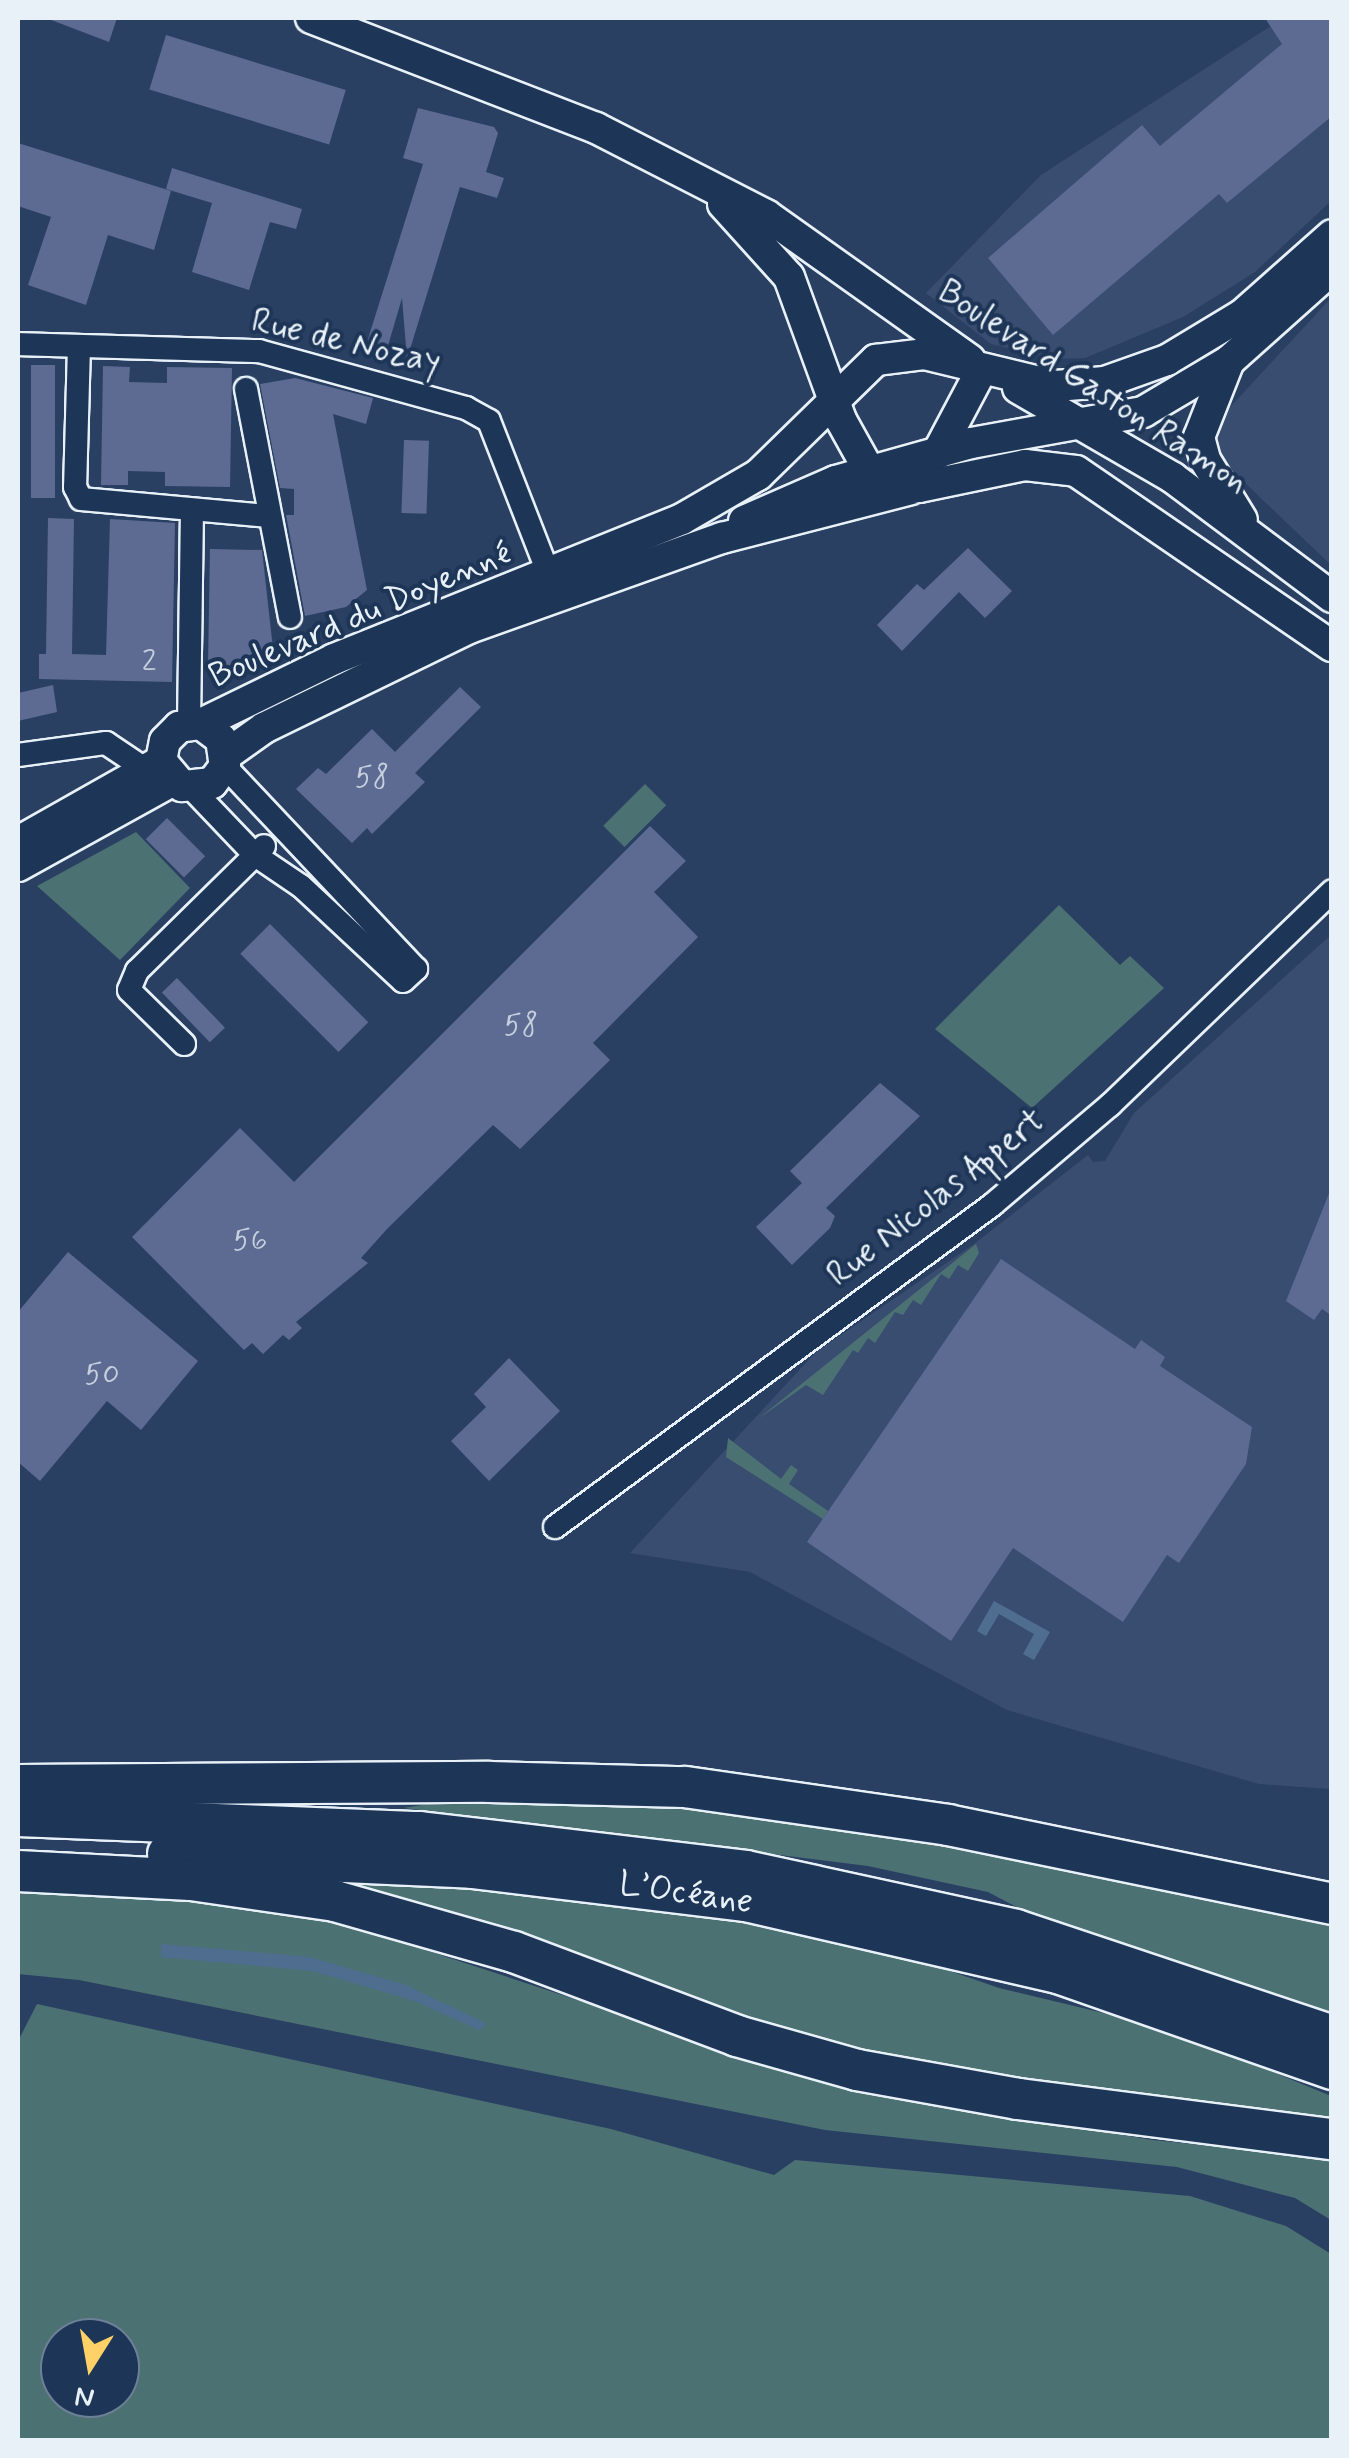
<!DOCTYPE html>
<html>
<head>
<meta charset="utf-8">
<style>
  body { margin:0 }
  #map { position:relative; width:1349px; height:2458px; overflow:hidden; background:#2a4063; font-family:Mynerve,sans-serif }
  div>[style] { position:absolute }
  .built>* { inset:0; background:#394d71 }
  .green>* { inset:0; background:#4c7173; transform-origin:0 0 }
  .water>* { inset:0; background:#4f6e8f }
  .building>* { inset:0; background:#5d6a91; transform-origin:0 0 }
  .roads { filter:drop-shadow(2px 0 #e8f1f8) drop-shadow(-2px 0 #e8f1f8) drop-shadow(0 2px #e8f1f8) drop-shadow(0 -2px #e8f1f8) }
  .minor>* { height:22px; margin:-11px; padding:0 11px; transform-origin:11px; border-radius:11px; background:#1d3557 }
  .secondary>* { height:30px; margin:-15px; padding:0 15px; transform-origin:15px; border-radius:15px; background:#1d3557 }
  .motorway>* { height:40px; margin:-20px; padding:0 20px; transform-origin:20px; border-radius:20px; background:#1d3557 }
  span { translate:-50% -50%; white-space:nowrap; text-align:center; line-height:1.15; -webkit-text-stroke:8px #1d3557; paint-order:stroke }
  .number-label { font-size:30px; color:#c5cfde }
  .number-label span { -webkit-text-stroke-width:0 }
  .street-label { font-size:35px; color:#e8f1f8 }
  .frame { position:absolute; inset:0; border:20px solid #e8f1f8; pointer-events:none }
  .north { position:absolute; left:40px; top:2318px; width:100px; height:100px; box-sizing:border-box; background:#1d3557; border:2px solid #6e8097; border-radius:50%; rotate:191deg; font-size:28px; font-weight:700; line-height:40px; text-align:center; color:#e8f1f8 }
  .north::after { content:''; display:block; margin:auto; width:35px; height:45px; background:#ffd166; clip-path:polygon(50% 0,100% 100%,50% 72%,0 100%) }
</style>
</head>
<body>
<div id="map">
  <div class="built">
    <div style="clip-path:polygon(1283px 18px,1331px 18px,1331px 201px,1255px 272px,1183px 317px,1085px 358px,1055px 359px,991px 344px,926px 293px,1041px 175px)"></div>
    <div style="clip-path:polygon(1331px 298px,1331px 565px,1222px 461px,1215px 436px,1222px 416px)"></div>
    <div style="clip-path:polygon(1331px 935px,1331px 1789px,1259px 1784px,1007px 1710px,750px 1572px,630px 1553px,816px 1352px,974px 1244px,1088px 1155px,1093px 1162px,1105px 1161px,1134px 1113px)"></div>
  </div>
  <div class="green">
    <div style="left:645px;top:784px;width:30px;height:59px;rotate:45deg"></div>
    <div style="clip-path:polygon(136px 832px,190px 888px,120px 960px,37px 886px)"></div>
    <div style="clip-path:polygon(1059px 905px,1120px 965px,1130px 956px,1164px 988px,1032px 1108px,935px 1029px)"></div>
    <div style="clip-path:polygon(976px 1244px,979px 1253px,968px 1271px,958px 1265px,949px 1279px,941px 1274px,921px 1305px,913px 1300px,903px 1315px,895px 1312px,875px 1343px,868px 1338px,858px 1353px,853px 1350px,823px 1395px,806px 1385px,758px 1419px)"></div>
    <div style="clip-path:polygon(728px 1438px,781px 1479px,791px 1465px,798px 1470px,789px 1484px,828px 1511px,823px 1519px,726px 1457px)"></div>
    <div style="clip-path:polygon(463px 1798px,650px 1802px,817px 1820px,1331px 1925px,1331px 2012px,1041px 1920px,988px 1892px,868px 1866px,404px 1808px)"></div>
    <div style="clip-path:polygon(301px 1877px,432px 1882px,653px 1904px,869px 1943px,999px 1988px,1149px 2024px,1249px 2062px,1331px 2096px,1331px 2124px,1013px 2082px,791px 2036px)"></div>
    <div style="clip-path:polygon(18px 1890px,255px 1905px,343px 1923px,849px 2089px,1153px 2140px,1331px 2158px,1331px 2220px,1295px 2198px,1177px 2167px,825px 2130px,79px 1980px,18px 1974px)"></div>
    <div style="clip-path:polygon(evenodd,37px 2004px,611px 2129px,774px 2175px,795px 2160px,1190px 2196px,1286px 2226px,1331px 2254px,1331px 2440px,18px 2440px,18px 2041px,37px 2004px,60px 2338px,120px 2338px,120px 2398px,60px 2398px,60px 2338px)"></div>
  </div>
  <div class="water">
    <div style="clip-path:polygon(994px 1601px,1050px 1632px,1034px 1660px,1023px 1654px,1034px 1634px,999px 1614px,986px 1636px,977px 1631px)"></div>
    <div style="clip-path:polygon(161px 1944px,310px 1957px,406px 1985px,487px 2024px,479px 2030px,412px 2000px,312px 1971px,161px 1957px)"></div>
  </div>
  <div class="building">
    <div style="clip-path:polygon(46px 18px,117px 18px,109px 42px)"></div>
    <div style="clip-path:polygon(1265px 18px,1332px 18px,1332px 116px,1227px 203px,1219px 194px,1053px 335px,988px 258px,1142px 125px,1160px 146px,1282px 44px)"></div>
    <div style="left:166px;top:35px;width:188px;height:57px;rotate:17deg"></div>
    <div style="clip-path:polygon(418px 108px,494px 127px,498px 133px,486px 172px,504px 178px,497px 198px,460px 187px,407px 359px,402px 298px,387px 349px,367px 342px,423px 164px,403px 158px)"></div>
    <div style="clip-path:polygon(18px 143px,171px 191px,154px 250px,108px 235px,86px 305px,28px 285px,51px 217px,18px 206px)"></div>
    <div style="clip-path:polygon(172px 168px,302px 209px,296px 229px,270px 222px,249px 290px,192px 272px,212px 203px,166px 189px)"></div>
    <div style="left:31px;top:365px;width:24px;height:133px"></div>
    <div style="clip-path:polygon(103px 366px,130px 367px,129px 382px,167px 383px,167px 367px,232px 368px,230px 487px,165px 486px,165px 472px,128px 471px,128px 485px,101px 485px)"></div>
    <div style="clip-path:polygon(295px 378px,373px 398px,366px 424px,333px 414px,367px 590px,346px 607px,305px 616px,286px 515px,294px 515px,294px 489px,280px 488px,260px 384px)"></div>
    <div style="left:404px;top:440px;width:25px;height:73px;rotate:2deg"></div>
    <div style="clip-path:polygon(48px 518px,74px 519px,72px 654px,106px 655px,110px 519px,175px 523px,172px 682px,39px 679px,39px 654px,46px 654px)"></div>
    <div style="clip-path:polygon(968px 548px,1012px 591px,985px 618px,959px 592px,902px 651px,877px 625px,917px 584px,924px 590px)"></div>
    <div style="clip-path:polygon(210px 549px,262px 550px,273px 649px,272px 657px,256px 667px,208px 665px)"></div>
    <div style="clip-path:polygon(53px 685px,57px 712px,18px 721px,18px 693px)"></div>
    <div style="clip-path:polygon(460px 687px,481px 707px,415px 773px,425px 782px,372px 834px,367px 828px,352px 843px,296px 789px,318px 768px,326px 774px,372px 729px,395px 752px)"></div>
    <div style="left:167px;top:818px;width:54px;height:30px;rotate:45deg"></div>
    <div style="clip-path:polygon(650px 826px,686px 861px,654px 892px,698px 937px,593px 1043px,610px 1060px,520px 1149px,493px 1125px,387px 1229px,361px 1258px,368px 1263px,296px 1322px,302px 1328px,289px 1340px,283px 1335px,263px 1354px,252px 1343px,244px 1350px,132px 1237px,240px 1128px,294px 1182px)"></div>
    <div style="left:270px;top:924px;width:139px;height:42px;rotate:45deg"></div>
    <div style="left:177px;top:978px;width:69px;height:21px;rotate:46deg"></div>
    <div style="clip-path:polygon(880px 1083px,920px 1116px,826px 1208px,835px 1216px,830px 1228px,792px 1265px,756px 1227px,802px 1183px,790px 1171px)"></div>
    <div style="clip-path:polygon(1332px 1186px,1332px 1316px,1322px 1309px,1314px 1320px,1286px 1301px)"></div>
    <div style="clip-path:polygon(68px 1252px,198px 1361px,141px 1430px,107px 1401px,40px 1481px,18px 1462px,18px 1312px)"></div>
    <div style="clip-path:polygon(1001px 1259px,1135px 1349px,1141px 1340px,1165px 1357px,1160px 1366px,1252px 1427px,1246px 1464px,1179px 1563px,1167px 1555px,1123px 1622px,1013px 1548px,951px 1641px,807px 1542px)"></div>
    <div style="clip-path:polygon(509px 1358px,560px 1411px,489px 1481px,451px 1441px,486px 1407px,474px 1394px)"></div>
  </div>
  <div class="roads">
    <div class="minor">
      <div style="left:18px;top:344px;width:241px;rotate:1.7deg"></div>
      <div style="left:259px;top:351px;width:215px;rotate:15.4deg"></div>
      <div style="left:466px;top:408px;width:26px;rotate:29deg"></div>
      <div style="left:489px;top:421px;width:165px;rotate:68.7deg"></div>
      <div style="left:79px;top:346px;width:141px;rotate:91.6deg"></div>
      <div style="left:75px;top:487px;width:13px;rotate:63deg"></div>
      <div style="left:81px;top:499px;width:189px;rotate:5.2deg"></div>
      <div style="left:246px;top:389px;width:232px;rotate:79.1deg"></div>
      <div style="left:189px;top:724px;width:214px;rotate:-89.2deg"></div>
      <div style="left:18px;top:755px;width:89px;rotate:-7.8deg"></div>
      <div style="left:106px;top:743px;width:47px;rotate:33.7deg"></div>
      <div style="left:192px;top:789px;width:91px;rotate:46.3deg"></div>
      <div style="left:255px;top:855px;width:55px;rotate:34deg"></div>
      <div style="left:301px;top:886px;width:139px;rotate:43deg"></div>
      <div style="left:403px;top:981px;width:18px;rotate:-43deg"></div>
      <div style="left:416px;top:969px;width:279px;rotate:-133.3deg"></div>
      <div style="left:184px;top:1044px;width:77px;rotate:-135.5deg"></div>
      <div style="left:129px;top:990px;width:21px;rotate:-67deg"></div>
      <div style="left:137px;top:971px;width:178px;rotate:-44.5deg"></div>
      <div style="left:555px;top:1527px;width:543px;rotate:-36.38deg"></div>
      <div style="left:992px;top:1205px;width:155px;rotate:-40.3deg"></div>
      <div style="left:1110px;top:1105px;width:308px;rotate:-43.9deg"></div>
    </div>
    <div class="secondary">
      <div style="left:311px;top:18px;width:305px;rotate:21.1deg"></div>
      <div style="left:596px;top:128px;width:191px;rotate:27.1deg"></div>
      <div style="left:766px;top:215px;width:250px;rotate:35.4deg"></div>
      <div style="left:723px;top:204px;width:98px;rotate:47.9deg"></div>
      <div style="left:789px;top:277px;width:152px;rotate:70deg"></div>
      <div style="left:841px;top:420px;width:60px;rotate:60.9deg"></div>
      <div style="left:870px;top:472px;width:51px;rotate:17deg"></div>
      <div style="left:919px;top:487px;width:108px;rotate:-11.7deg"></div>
      <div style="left:1025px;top:465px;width:51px;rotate:6.7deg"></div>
      <div style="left:1076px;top:471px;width:310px;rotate:34.4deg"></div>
      <div style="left:1229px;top:361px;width:82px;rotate:111.5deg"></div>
      <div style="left:1199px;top:437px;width:24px;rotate:75deg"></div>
      <div style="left:1205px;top:460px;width:70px;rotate:58.3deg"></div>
      <div style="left:1018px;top:388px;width:179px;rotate:30.1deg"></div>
      <div style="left:1173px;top:478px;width:199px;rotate:36.8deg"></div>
      <div style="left:937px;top:454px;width:96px;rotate:-62.1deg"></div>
      <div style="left:744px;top:521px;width:100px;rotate:-23.5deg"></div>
      <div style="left:836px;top:481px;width:140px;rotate:-15.7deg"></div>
      <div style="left:971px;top:443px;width:175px;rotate:-10.2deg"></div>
      <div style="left:1143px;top:412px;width:100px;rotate:-30.7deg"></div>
      <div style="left:1229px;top:361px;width:138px;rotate:-41.8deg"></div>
      <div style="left:201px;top:724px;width:25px;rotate:37deg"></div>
      <div style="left:221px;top:739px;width:27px;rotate:82deg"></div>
      <div style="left:225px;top:766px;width:21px;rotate:127deg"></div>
      <div style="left:212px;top:783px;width:30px;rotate:174deg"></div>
      <div style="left:182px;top:786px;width:33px;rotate:-130deg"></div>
      <div style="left:161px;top:761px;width:20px;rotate:-79deg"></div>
      <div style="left:165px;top:741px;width:20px;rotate:-45deg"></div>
      <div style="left:179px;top:727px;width:22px;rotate:-8deg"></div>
      <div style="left:201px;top:724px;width:148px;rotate:-26deg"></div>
      <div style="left:334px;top:659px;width:375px;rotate:-21.9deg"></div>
      <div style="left:682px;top:519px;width:88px;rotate:-30.1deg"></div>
      <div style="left:758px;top:475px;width:165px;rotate:-44.3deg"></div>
      <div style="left:876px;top:360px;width:48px;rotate:-7.1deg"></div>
      <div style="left:924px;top:354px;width:136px;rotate:13.6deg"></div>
      <div style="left:1056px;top:386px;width:49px;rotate:-4.7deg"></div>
      <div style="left:1105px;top:382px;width:66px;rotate:-19.5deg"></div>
      <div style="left:1167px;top:360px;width:87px;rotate:-31deg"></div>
      <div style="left:1242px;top:315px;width:120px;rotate:-41.6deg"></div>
      <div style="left:226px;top:755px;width:47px;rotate:-35.4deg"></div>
      <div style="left:264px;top:728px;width:228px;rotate:-26deg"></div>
      <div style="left:469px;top:628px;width:269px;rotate:-19.6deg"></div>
      <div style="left:722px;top:538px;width:195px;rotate:-14.5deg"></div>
      <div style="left:18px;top:842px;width:164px;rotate:-29.5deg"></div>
      <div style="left:18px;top:866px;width:176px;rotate:-28.9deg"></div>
    </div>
    <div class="motorway">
      <div style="left:18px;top:1785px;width:471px;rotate:-0.4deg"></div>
      <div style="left:489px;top:1782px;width:196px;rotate:1.5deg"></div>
      <div style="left:685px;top:1787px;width:266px;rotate:8.2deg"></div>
      <div style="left:948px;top:1825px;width:392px;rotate:11.6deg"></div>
      <div style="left:18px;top:1816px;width:402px;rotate:2.3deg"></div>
      <div style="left:420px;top:1832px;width:328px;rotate:6.8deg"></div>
      <div style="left:746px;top:1871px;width:276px;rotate:12.3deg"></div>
      <div style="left:1016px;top:1930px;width:333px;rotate:18.5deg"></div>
      <div style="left:168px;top:1854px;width:304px;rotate:2.6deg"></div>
      <div style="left:472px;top:1868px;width:276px;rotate:6.9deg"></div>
      <div style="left:746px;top:1901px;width:320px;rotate:13deg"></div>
      <div style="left:1058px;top:1973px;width:290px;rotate:19.3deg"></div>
      <div style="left:18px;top:1871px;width:173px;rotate:3deg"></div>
      <div style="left:191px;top:1880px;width:146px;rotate:8.3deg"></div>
      <div style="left:335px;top:1901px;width:186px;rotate:15.9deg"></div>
      <div style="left:514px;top:1952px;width:238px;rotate:20.6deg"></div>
      <div style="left:737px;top:2036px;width:125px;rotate:15.8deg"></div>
      <div style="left:857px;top:2070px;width:164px;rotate:10.2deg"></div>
      <div style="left:1018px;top:2099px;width:317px;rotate:7.3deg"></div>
    </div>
  </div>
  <div class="number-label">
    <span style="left:149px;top:662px">2</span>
    <span style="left:372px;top:778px">58</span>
    <span style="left:521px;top:1026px">58</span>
    <span style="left:250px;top:1241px">56</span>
    <span style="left:102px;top:1375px">50</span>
  </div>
  <div class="street-label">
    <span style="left:346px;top:342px;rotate:13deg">Rue de Nozay</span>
    <span style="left:1093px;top:387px;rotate:33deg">Boulevard Gaston Ramon</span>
    <span style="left:360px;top:615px;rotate:-23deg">Boulevard du Doyenné</span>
    <span style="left:936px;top:1198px;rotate:-38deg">Rue Nicolas Appert</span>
    <span style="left:686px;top:1893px;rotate:8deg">L’Océane</span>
  </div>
  <div class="frame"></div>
  <div class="north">N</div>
</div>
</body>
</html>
